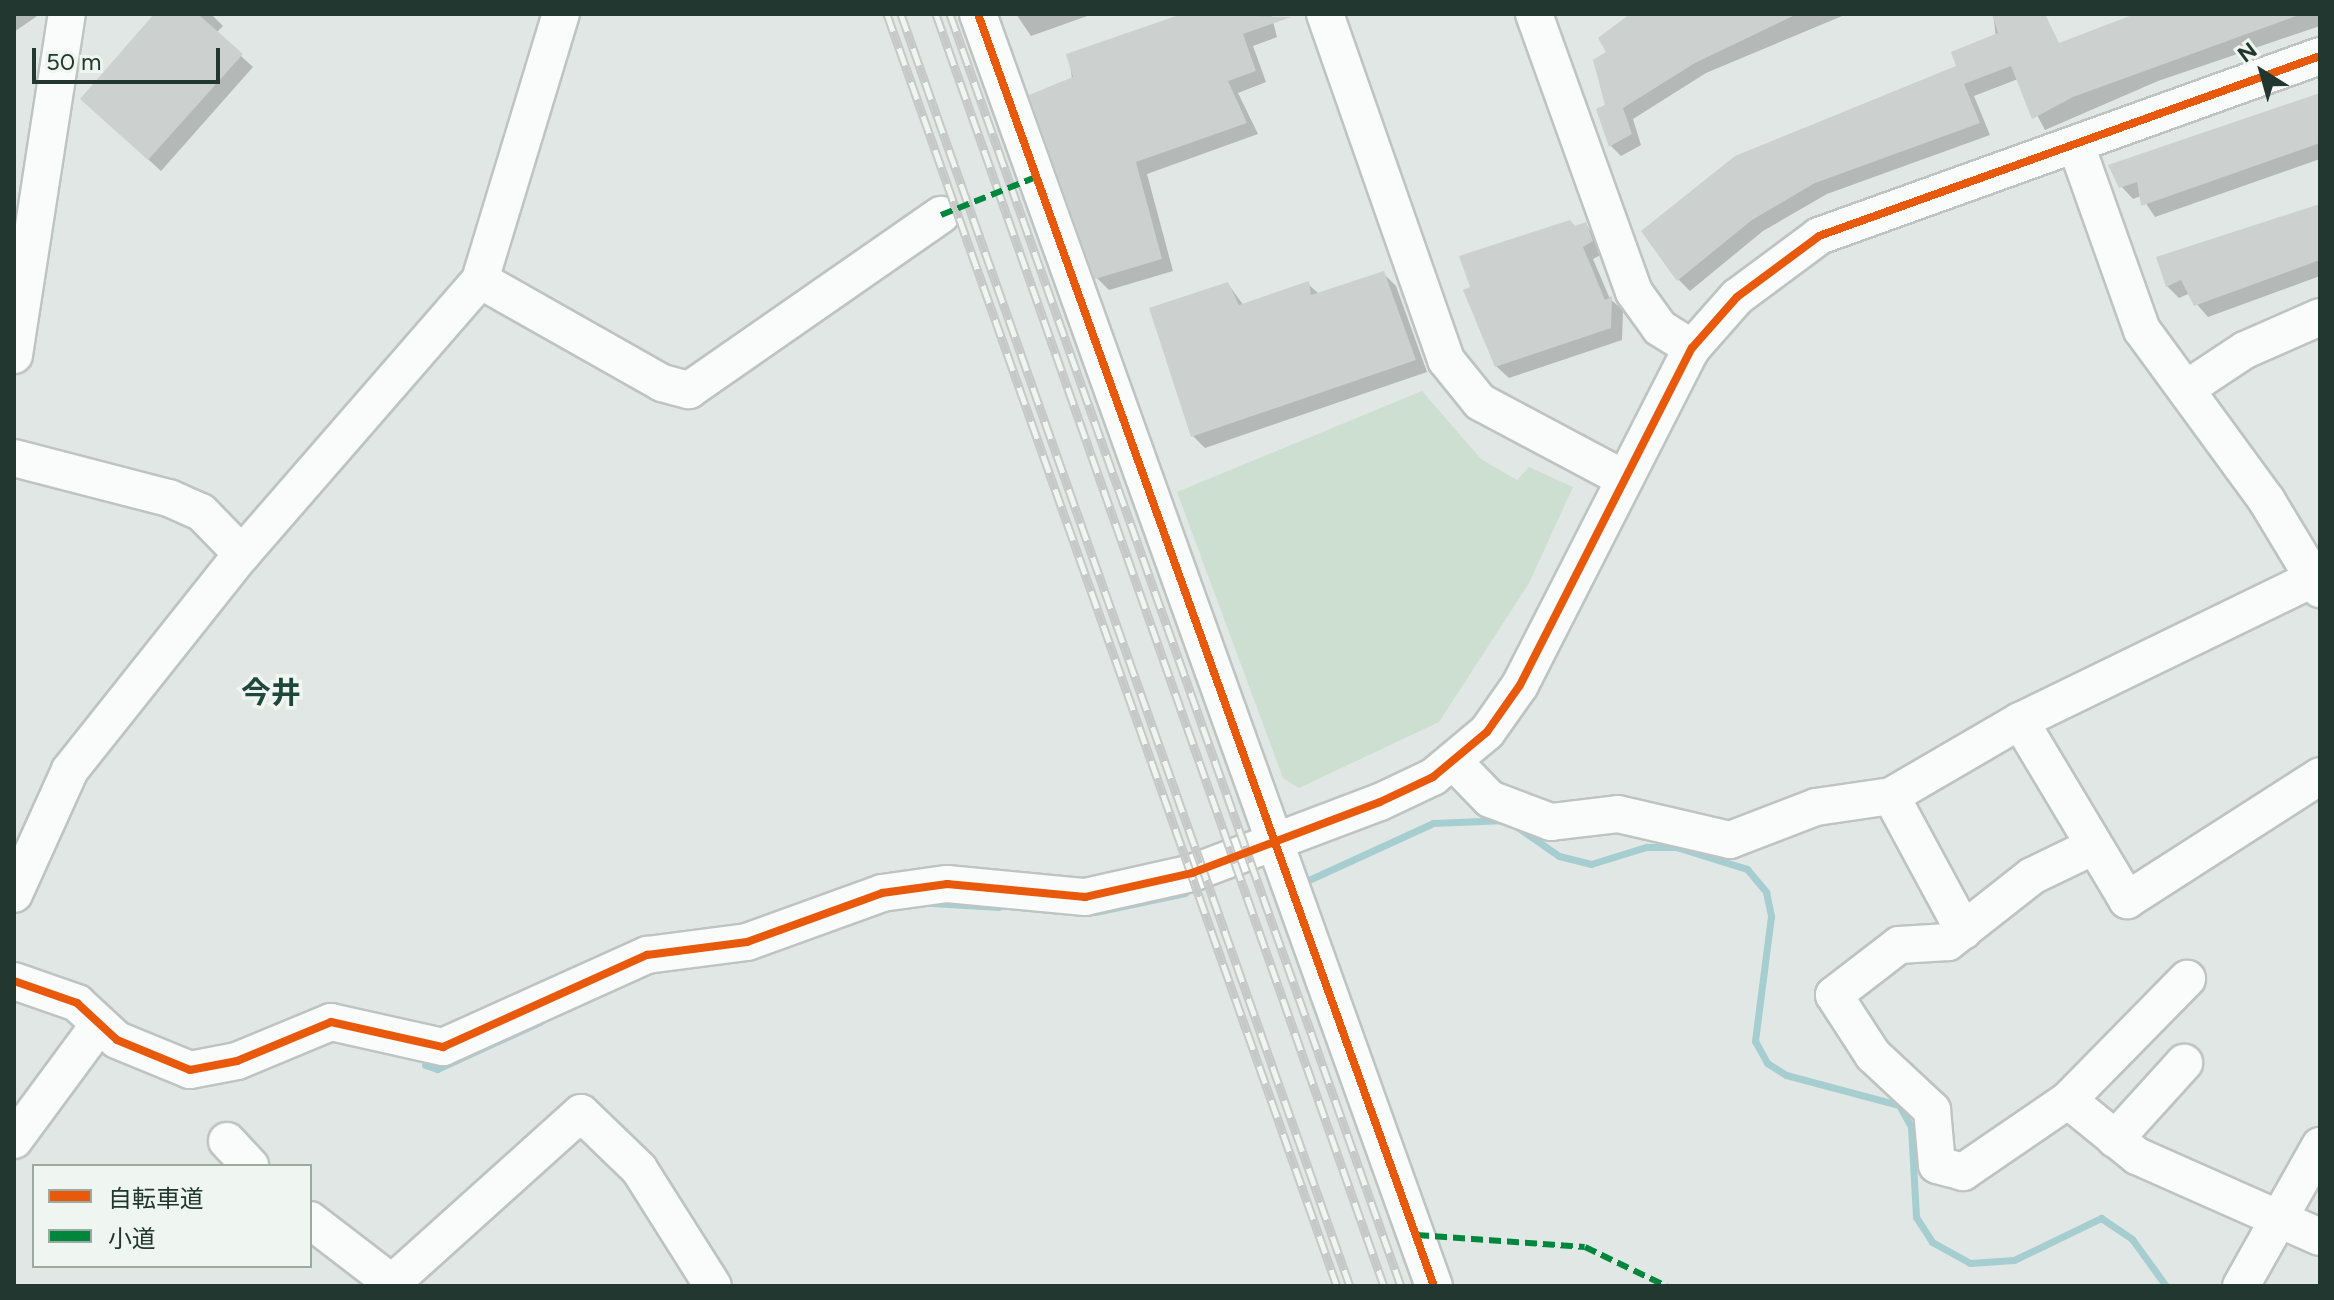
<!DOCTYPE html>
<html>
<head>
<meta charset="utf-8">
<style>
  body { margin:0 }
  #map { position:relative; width:2334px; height:1300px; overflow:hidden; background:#e1e7e4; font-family:Figtree,"Noto Sans JP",sans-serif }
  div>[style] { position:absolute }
  .green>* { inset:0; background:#ccdfd1 }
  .shadow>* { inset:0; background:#0003 }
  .stream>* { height:7px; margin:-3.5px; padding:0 3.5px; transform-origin:3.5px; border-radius:3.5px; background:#a6ced1 }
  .building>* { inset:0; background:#ccd0ce }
  .roads { filter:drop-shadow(2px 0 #bec4c1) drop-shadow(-2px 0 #bec4c1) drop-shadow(0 2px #bec4c1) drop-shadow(0 -2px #bec4c1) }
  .minor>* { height:36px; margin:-18px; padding:0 18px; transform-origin:18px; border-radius:18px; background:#fafbfb }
  .rail>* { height:9px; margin-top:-4.5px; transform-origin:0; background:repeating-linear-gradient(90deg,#eff6f2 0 18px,#c6c9c8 0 36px); box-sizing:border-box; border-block:2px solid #c6c9c8 }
  .quiet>* { height:6px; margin-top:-3px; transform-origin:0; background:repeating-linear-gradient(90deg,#00873e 0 12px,transparent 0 18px) }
  .cycleway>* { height:8px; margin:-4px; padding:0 4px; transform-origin:4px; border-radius:4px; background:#e8590c }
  span { translate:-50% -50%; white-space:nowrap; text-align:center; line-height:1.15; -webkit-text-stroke:7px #eff6f2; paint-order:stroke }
  .neighbourhood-label { font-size:30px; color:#20473b; font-weight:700 }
  .frame { position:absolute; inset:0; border:16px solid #223730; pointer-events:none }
  .legend { position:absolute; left:32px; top:1164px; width:280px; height:104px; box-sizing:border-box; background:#eff6f2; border:2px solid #9daaa4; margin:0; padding:10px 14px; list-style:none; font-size:24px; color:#223730 }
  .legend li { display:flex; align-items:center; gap:16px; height:40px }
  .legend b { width:40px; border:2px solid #9daaa4 }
  .north { position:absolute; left:2222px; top:32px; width:80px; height:80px; -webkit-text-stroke:6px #eff6f2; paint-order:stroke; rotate:323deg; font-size:22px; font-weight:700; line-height:32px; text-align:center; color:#223730 }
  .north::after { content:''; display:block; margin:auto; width:28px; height:36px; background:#223730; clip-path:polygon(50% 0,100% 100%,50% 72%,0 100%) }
  .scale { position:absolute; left:32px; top:48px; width:188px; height:36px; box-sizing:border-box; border:4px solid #223730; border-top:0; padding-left:10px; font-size:24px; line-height:28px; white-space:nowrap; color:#223730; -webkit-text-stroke:6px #eff6f2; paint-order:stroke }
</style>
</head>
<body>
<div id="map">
  <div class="green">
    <div style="clip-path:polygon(1422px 391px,1481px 459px,1517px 480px,1529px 467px,1573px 487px,1529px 583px,1439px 722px,1299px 788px,1283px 778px,1177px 492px)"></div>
  </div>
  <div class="shadow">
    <div style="clip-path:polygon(14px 14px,40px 14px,14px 32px)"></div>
    <div style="clip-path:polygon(157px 14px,211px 14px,223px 26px,216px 33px,253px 67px,161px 171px,95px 111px)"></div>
    <div style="clip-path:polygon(1016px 14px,1093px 14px,1031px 36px)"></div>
    <div style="clip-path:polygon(1188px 14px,1271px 14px,1277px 37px,1253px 46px,1266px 82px,1238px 93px,1258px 134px,1147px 174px,1173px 271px,1109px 290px,1097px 278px,1069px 55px)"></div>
    <div style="clip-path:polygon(1634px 14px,1847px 14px,1706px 73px,1633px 119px,1641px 145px,1621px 156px,1611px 146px,1608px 106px)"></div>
    <div style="clip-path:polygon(1993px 14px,2032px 14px,2060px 44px,2142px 14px,2320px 14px,2320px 26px,2158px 81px,2045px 130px,2018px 79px,1974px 96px,1990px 135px,1827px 194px,1763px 231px,1690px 291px,1679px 280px,1644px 231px,1998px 53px)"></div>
    <div style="clip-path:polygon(2320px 95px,2320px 159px,2155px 217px,2141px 196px,2133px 199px,2121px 186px)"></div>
    <div style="clip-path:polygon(2320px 206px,2320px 276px,2208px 317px,2188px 294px,2179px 298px,2167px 286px)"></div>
    <div style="clip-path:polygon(1586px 224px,1604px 253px,1593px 259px,1610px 299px,1623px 310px,1622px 340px,1509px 378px,1496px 366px,1576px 228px)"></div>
    <div style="clip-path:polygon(1383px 273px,1396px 286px,1427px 372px,1205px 448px,1193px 436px,1228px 284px,1244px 306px,1308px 284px,1319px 294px)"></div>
  </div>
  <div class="stream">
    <div style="left:1300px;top:884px;width:146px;rotate:-24.6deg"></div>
    <div style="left:1433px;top:823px;width:74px;rotate:-2.3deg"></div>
    <div style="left:1507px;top:820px;width:63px;rotate:34.7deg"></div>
    <div style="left:1559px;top:856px;width:33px;rotate:14deg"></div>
    <div style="left:1591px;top:864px;width:58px;rotate:-17.2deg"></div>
    <div style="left:1646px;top:847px;width:30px"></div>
    <div style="left:1676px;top:847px;width:74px;rotate:17.2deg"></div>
    <div style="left:1747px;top:869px;width:30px;rotate:50deg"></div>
    <div style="left:1766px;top:892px;width:25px;rotate:78deg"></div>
    <div style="left:1771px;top:916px;width:126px;rotate:97.3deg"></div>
    <div style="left:1755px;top:1041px;width:25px;rotate:61deg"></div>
    <div style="left:1767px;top:1063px;width:22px;rotate:32deg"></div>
    <div style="left:1786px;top:1075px;width:117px;rotate:14.9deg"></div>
    <div style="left:1899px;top:1105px;width:25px;rotate:61deg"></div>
    <div style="left:1911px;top:1127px;width:90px;rotate:86.8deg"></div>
    <div style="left:1916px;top:1217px;width:30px;rotate:57deg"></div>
    <div style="left:1932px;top:1242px;width:43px;rotate:28.9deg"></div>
    <div style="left:1970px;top:1263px;width:44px;rotate:-3.9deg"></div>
    <div style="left:2014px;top:1260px;width:97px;rotate:-25.8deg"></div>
    <div style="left:2101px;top:1218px;width:37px;rotate:34deg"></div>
    <div style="left:2132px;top:1239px;width:58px;rotate:54.1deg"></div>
    <div style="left:932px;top:903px;width:67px;rotate:3.4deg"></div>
    <div style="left:1095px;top:912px;width:92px;rotate:-11.9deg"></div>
    <div style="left:425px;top:1065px;width:13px;rotate:18deg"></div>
    <div style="left:437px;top:1069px;width:113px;rotate:-24.5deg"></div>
  </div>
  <div class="building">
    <div style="clip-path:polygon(154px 14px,198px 14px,243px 54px,148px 160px,80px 99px)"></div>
    <div style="clip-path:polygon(1182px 14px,1291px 17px,1243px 34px,1256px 71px,1228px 81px,1247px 123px,1136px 162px,1162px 259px,1095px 279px,1029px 95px,1073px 77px,1066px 54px)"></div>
    <div style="clip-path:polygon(1630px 14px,1797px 14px,1695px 63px,1623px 108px,1632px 134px,1609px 147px,1596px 109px,1605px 105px,1593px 60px,1606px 52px,1598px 38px)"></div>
    <div style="clip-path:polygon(1992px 14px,2045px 14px,2059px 43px,2135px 14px,2299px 15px,2073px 97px,2032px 119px,2011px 66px,1964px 84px,1980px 123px,1815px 183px,1752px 220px,1677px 281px,1641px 231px,1735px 156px,1956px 66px,1951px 52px,1998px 33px)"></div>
    <div style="clip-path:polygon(2320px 93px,2320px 143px,2141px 206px,2137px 182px,2119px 188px,2108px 165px)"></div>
    <div style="clip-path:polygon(2320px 204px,2320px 260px,2194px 306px,2181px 280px,2166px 287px,2156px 257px)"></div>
    <div style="clip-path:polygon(1570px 220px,1575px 226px,1586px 222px,1593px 241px,1583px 247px,1605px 300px,1612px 296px,1611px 328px,1495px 367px,1463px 290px,1470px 287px,1459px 256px)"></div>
    <div style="clip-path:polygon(1384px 271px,1416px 360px,1191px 437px,1149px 308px,1228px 282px,1239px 305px,1309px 281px,1311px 295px)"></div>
  </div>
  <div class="roads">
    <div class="minor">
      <div style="left:978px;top:14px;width:1351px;rotate:70.28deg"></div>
      <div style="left:1325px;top:14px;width:367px;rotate:70.7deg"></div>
      <div style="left:1446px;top:360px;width:54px;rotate:51deg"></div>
      <div style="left:1480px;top:402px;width:162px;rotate:28deg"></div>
      <div style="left:1534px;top:14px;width:295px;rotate:70.2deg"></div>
      <div style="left:1634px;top:292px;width:44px;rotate:54.2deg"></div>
      <div style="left:1660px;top:328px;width:38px;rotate:32deg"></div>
      <div style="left:2076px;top:145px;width:196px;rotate:70.4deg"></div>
      <div style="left:2142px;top:330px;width:212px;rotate:53.8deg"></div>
      <div style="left:2267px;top:501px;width:103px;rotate:58.9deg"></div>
      <div style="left:480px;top:280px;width:278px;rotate:-73.1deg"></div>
      <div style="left:14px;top:355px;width:345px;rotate:-81.2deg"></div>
      <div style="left:2186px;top:389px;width:71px;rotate:-33.5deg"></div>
      <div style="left:2245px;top:350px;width:82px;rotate:-23.7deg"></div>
      <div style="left:14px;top:458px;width:160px;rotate:14.5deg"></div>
      <div style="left:169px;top:498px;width:35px;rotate:24deg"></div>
      <div style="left:201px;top:512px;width:59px;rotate:45.7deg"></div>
      <div style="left:242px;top:554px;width:363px;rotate:-49deg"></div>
      <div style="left:480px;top:280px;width:209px;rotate:29.5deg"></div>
      <div style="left:662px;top:383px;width:28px;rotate:15deg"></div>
      <div style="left:689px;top:390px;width:307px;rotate:-34.8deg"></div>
      <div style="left:2020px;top:721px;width:327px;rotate:-25.9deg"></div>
      <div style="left:1453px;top:761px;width:53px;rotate:45.8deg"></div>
      <div style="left:1490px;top:799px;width:65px;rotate:20.7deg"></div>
      <div style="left:1551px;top:822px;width:67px;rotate:-6.8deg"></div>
      <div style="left:1618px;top:814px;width:115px;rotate:13.1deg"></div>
      <div style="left:1730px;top:840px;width:92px;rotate:-21deg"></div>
      <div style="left:1816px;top:807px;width:76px;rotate:-8.3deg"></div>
      <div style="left:1891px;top:796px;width:149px;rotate:-30.2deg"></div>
      <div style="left:2020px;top:721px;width:209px;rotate:59.1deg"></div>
      <div style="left:2127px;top:900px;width:229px;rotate:-32.7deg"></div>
      <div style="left:1891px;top:796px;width:153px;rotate:61.6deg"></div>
      <div style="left:2092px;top:847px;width:67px;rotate:154.2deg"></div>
      <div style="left:2032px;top:876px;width:107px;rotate:141.8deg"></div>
      <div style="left:1948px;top:942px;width:49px;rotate:176.5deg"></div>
      <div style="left:1899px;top:945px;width:82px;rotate:142.4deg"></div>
      <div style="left:1834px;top:995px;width:72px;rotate:57deg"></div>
      <div style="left:1873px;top:1055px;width:81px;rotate:43deg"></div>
      <div style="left:1932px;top:1110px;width:55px;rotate:84.8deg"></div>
      <div style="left:1937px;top:1165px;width:27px;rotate:15deg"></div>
      <div style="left:1963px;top:1172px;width:127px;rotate:-34.4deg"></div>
      <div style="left:2068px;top:1100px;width:170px;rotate:-45.5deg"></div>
      <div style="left:14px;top:894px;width:136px;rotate:-65.7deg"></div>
      <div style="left:70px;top:770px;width:276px;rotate:-51.5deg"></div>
      <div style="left:14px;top:981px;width:67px;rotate:19.2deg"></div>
      <div style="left:77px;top:1003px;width:54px;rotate:42.8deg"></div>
      <div style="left:117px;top:1040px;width:79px;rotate:22.3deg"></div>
      <div style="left:190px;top:1070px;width:48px;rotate:-10.8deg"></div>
      <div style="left:237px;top:1061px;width:102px;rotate:-22.5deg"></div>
      <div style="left:331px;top:1022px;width:115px;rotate:12.6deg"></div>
      <div style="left:443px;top:1047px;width:224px;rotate:-24.3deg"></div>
      <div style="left:647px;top:955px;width:101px;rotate:-7.4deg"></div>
      <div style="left:747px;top:942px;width:144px;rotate:-19.9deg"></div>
      <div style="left:882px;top:893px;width:66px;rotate:-7.9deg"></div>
      <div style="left:947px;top:884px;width:139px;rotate:5.4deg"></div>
      <div style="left:1085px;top:897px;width:110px;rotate:-12.6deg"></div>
      <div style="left:1192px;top:873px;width:201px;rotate:-20.7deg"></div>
      <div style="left:1380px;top:802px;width:59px;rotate:-25.3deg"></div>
      <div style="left:1433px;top:777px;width:70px;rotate:-39.8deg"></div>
      <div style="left:1487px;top:732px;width:57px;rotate:-54.9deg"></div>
      <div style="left:1520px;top:685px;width:378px;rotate:-63deg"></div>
      <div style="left:1692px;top:348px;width:68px;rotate:-48.6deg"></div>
      <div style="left:1737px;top:297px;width:102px;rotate:-36.6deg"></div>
      <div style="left:1819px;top:236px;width:532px;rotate:-19.76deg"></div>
      <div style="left:2068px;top:1100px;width:89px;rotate:39.1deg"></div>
      <div style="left:2137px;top:1156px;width:200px;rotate:23.9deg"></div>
      <div style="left:2115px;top:1139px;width:103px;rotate:-47.8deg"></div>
      <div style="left:14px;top:1140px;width:142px;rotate:-53.6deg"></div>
      <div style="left:227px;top:1141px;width:34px;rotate:47deg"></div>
      <div style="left:310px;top:1220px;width:103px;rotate:37.5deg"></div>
      <div style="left:392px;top:1283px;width:254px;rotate:-42deg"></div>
      <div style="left:581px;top:1113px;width:81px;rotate:44deg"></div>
      <div style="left:639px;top:1169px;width:138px;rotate:57.7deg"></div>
      <div style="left:2241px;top:1286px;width:161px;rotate:-60.6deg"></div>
    </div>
  </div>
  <div class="rail">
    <div style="left:887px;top:14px;width:1349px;rotate:70.52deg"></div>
    <div style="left:901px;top:14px;width:1349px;rotate:70.56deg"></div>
    <div style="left:936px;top:14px;width:1349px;rotate:70.6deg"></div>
    <div style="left:950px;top:14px;width:1350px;rotate:70.48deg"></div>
  </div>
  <div class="quiet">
    <div style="left:941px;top:215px;width:102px;rotate:-21.8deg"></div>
    <div style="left:1417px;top:1235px;width:168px;rotate:4.1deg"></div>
    <div style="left:1585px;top:1247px;width:90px;rotate:25.7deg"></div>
  </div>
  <div class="cycleway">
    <div style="left:978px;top:14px;width:1351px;rotate:70.28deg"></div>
    <div style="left:14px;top:981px;width:67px;rotate:19.2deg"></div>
    <div style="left:77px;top:1003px;width:54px;rotate:42.8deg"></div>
    <div style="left:117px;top:1040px;width:79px;rotate:22.3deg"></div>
    <div style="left:190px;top:1070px;width:48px;rotate:-10.8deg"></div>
    <div style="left:237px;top:1061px;width:102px;rotate:-22.5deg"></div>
    <div style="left:331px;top:1022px;width:115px;rotate:12.6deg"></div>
    <div style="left:443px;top:1047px;width:224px;rotate:-24.3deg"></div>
    <div style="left:647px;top:955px;width:101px;rotate:-7.4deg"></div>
    <div style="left:747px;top:942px;width:144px;rotate:-19.9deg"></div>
    <div style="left:882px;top:893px;width:66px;rotate:-7.9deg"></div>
    <div style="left:947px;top:884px;width:139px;rotate:5.4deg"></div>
    <div style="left:1085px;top:897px;width:110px;rotate:-12.6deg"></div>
    <div style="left:1192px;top:873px;width:201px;rotate:-20.7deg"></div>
    <div style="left:1380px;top:802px;width:59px;rotate:-25.3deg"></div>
    <div style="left:1433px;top:777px;width:70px;rotate:-39.8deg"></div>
    <div style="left:1487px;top:732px;width:57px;rotate:-54.9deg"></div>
    <div style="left:1520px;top:685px;width:378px;rotate:-63deg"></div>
    <div style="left:1692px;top:348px;width:68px;rotate:-48.6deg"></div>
    <div style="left:1737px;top:297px;width:102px;rotate:-36.6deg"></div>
    <div style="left:1819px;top:236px;width:532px;rotate:-19.76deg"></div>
  </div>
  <div class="neighbourhood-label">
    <span style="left:271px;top:693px">今井</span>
  </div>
  <div class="frame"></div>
  <ul class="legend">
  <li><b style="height:10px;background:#e8590c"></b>自転車道</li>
  <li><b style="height:10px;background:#00873e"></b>小道</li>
  </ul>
  <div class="north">N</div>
  <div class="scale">50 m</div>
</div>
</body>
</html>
